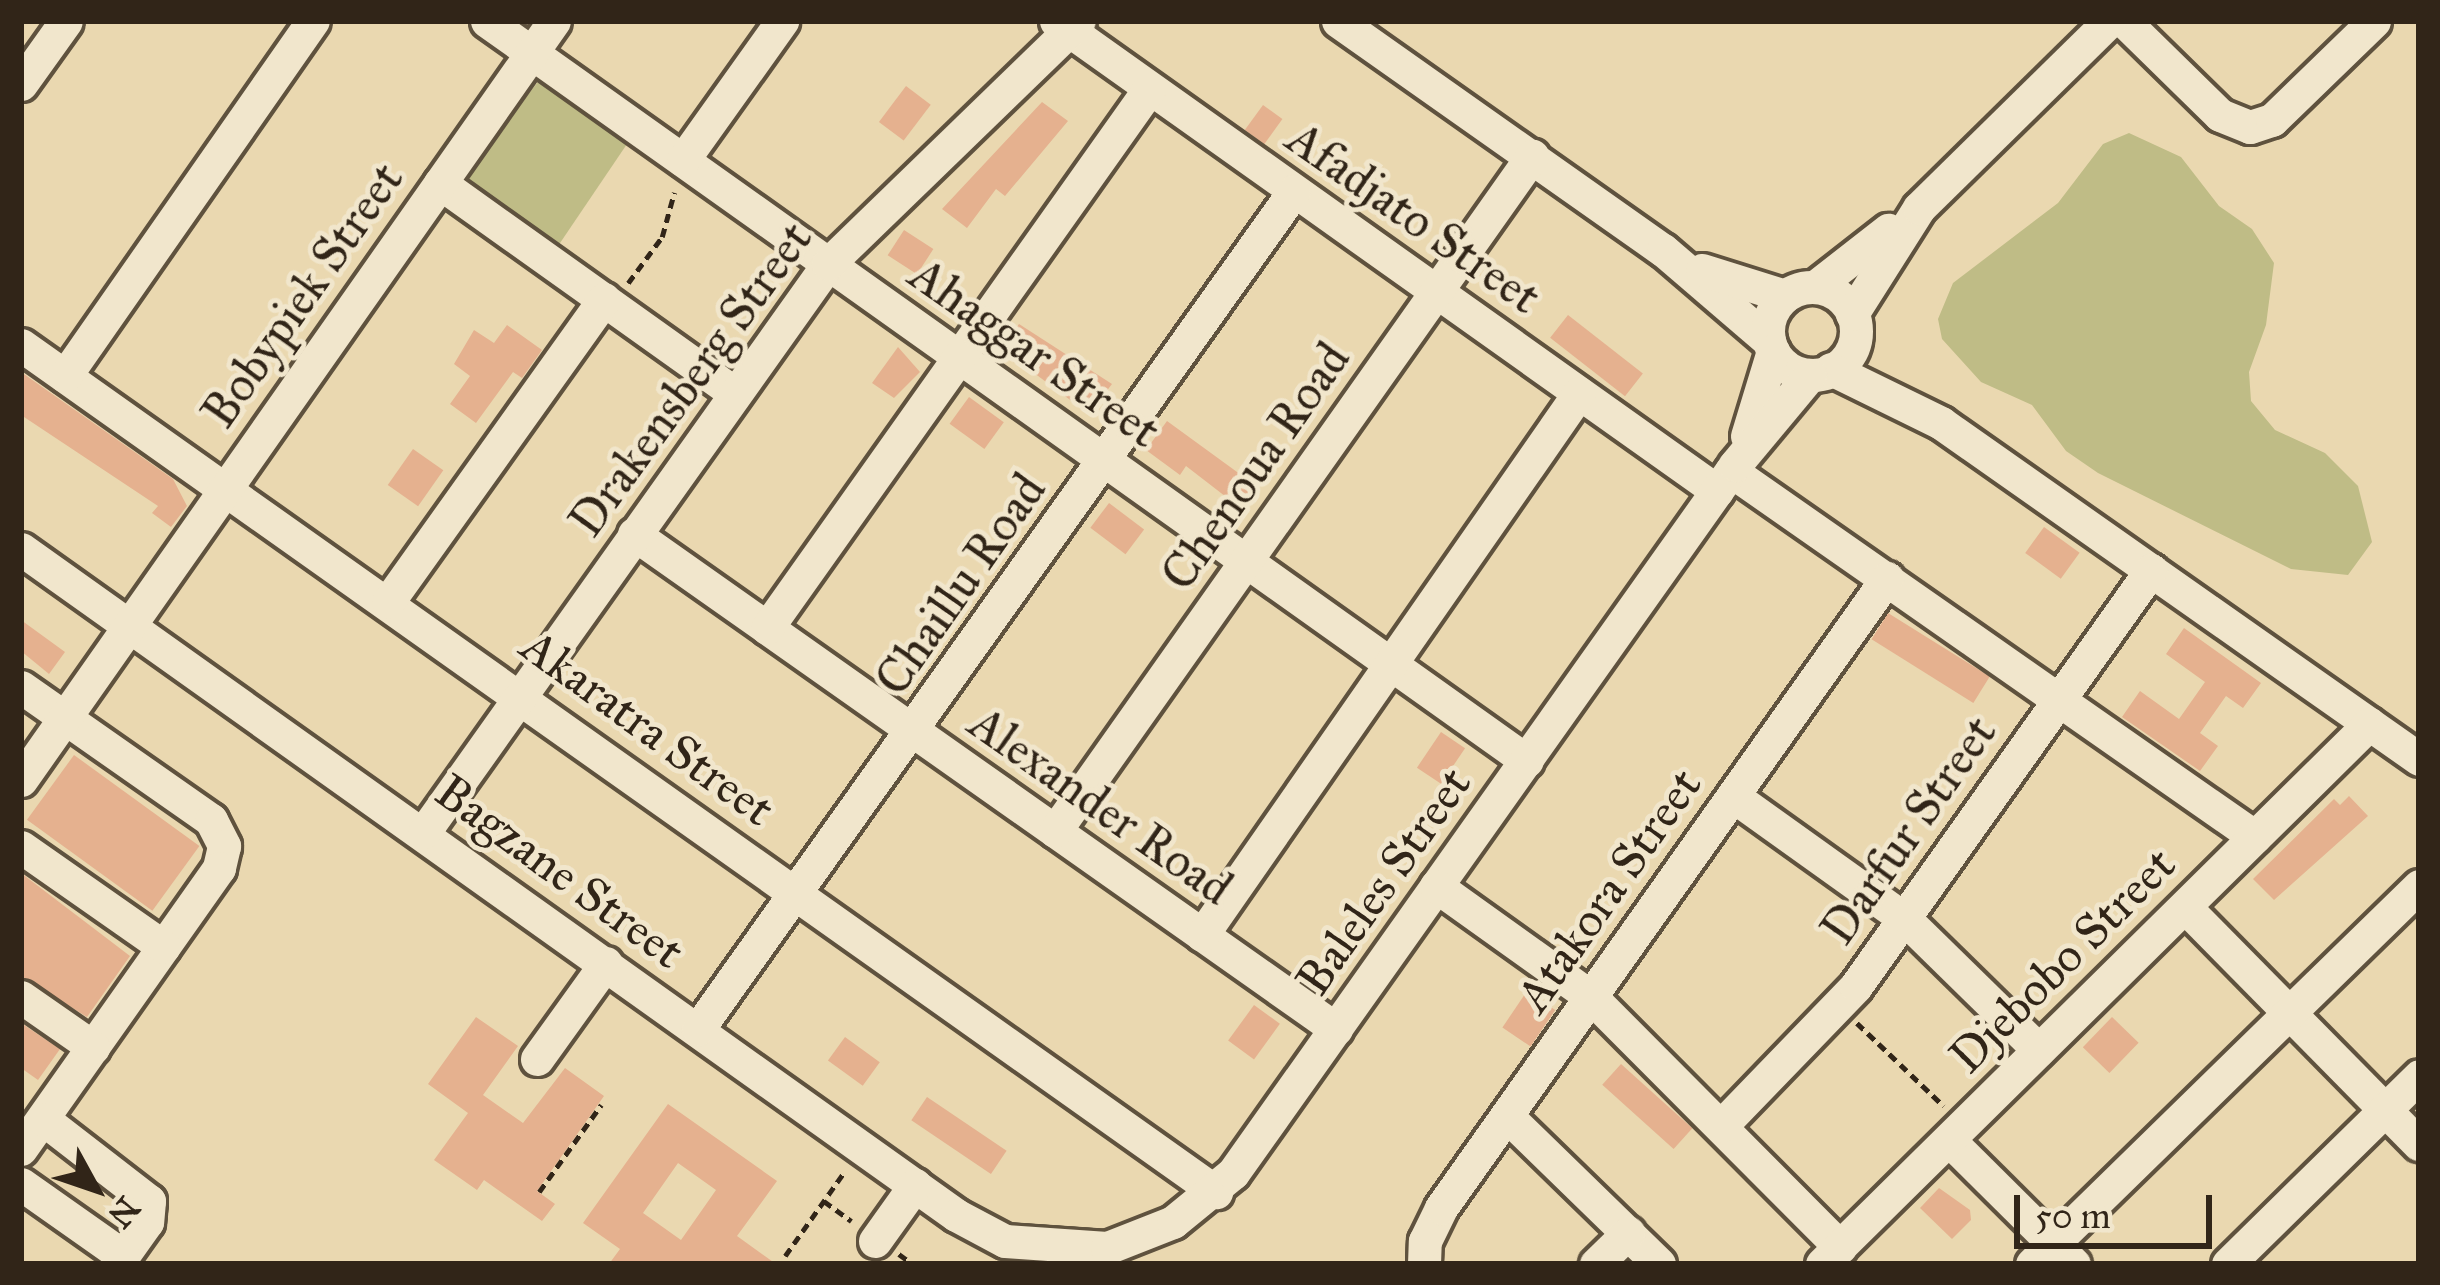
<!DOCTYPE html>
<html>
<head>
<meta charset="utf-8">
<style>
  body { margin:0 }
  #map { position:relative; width:2440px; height:1285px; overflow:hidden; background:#ead8b0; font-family:"IM FELL Great Primer",serif }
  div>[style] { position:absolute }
  .green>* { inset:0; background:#bfbc86 }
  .building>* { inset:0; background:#e5b18f; transform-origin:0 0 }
  .path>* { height:4.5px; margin-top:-2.25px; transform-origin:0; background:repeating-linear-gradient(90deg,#312518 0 9px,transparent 0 15px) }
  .roads { filter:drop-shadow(3px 0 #5f523e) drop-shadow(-3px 0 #5f523e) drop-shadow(0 3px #5f523e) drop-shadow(0 -3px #5f523e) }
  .minor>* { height:33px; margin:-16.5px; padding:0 16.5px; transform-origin:16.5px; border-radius:16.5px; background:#f1e6cc }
  .minor>.ring { margin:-16.5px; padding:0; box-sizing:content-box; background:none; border:33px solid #f1e6cc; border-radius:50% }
  span { translate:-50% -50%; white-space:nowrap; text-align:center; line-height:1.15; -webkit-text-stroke:10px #f1e6cc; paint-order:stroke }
  .street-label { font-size:48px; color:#312518 }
  .frame { position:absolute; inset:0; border:24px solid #312518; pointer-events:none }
  .north { position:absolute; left:36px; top:1129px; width:120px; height:120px; -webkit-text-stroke:9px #f1e6cc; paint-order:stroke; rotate:130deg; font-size:33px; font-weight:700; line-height:48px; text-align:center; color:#312518 }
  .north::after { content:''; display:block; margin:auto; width:42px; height:54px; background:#312518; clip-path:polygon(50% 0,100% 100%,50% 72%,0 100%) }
  .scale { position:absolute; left:2014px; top:1195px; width:198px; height:54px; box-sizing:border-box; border:6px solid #312518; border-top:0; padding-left:15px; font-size:36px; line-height:42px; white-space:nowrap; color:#312518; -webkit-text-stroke:9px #f1e6cc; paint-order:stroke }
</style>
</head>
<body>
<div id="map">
  <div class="green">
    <div style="clip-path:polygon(538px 82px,627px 144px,558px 246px,470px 184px,468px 169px)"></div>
    <div style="clip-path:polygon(2129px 133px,2181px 157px,2219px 206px,2252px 229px,2274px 263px,2266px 325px,2249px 372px,2251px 401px,2275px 430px,2325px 453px,2358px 486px,2372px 542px,2348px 575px,2291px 569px,2098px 473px,2066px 451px,2032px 405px,1981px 382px,1942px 339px,1938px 319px,1953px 283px,2058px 203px,2103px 144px)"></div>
  </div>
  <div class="building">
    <div style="left:906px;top:86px;width:31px;height:45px;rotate:37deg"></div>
    <div style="clip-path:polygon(1042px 102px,1068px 121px,1005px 196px,996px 189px,967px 228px,942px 209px)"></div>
    <div style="left:1263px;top:105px;width:24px;height:31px;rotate:36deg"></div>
    <div style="left:904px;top:230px;width:35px;height:30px;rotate:33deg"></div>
    <div style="left:1568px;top:315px;width:95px;height:29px;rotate:38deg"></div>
    <div style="clip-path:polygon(1019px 324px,1112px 384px,1089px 414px,1002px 349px)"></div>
    <div style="clip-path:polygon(507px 325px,542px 350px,522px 378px,513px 372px,476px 423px,450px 404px,470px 376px,454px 364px,474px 330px,494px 343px)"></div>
    <div style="clip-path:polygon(898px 347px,920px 372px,894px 398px,872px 383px)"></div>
    <div style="clip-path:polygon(21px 372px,173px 479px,187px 506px,171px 527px,152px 513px,158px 506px,21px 415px)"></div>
    <div style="left:969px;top:397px;width:43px;height:33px;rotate:36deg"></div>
    <div style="clip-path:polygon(1167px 421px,1259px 488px,1243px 510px,1186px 466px,1180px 475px,1146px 450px)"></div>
    <div style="left:413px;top:449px;width:37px;height:44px;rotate:35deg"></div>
    <div style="left:1109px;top:503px;width:44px;height:31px;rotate:37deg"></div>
    <div style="left:2044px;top:527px;width:44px;height:32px;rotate:36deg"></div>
    <div style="left:1888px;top:613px;width:120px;height:31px;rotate:32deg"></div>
    <div style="clip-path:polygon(21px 620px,65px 652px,49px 674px,21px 651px)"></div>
    <div style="clip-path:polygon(2184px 628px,2261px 683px,2243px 708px,2226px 696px,2200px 733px,2218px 746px,2200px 771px,2122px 717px,2140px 691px,2179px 719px,2205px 682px,2166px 654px)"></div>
    <div style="left:1441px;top:732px;width:29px;height:43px;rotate:34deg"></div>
    <div style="left:74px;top:755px;width:155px;height:80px;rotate:36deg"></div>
    <div style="clip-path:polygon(2349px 796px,2368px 816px,2274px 900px,2253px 879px,2334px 799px,2340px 805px)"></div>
    <div style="clip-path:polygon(21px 873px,130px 956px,87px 1017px,21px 976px)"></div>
    <div style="left:1527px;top:991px;width:34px;height:44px;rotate:34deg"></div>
    <div style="left:1254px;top:1005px;width:32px;height:44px;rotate:36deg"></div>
    <div style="clip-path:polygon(476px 1017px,518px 1046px,483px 1095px,523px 1123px,565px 1068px,604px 1096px,537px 1191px,555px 1204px,542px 1221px,484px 1180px,477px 1190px,434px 1160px,468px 1113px,428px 1084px)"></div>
    <div style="left:2112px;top:1017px;width:37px;height:42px;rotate:44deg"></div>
    <div style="clip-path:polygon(21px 1023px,60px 1049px,38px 1080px,21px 1068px)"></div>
    <div style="left:845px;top:1037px;width:43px;height:29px;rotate:36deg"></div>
    <div style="left:1621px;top:1064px;width:96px;height:28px;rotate:42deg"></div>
    <div style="left:927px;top:1097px;width:96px;height:28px;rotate:34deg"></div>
    <div style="clip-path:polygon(evenodd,668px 1104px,777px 1181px,737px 1236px,776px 1264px,609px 1264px,620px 1249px,583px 1223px,668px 1104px,678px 1163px,716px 1190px,681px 1240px,643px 1213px,678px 1163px)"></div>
    <div style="clip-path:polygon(1939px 1188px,1970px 1210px,1971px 1220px,1952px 1239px,1920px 1208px)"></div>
  </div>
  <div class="path">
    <div style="left:628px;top:283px;width:57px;rotate:-53.5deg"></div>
    <div style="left:662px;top:237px;width:46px;rotate:-74.7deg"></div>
    <div style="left:1857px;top:1023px;width:120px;rotate:43.7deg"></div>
    <div style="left:539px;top:1192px;width:107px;rotate:-54.5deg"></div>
    <div style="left:824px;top:1201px;width:34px;rotate:36deg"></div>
    <div style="left:899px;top:1254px;width:17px;rotate:36deg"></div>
    <div style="left:785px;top:1256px;width:104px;rotate:-54.8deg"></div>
  </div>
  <div class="roads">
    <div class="minor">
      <div style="left:487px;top:21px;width:1276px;rotate:35.43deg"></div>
      <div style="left:1056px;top:21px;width:811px;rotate:35.41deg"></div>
      <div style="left:1338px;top:21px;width:398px;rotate:35.2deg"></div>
      <div style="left:1663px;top:250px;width:140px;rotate:40.6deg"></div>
      <div style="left:2124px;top:21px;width:134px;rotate:44.4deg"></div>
      <div style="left:2220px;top:115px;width:32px;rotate:22deg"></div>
      <div style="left:2250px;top:127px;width:23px;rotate:-18deg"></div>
      <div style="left:2272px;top:120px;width:142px;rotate:-44.1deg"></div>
      <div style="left:21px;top:84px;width:77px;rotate:-54.5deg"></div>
      <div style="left:683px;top:160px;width:171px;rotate:-54.5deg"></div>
      <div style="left:440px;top:183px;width:361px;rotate:35.5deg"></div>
      <div style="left:1702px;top:270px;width:87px;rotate:17.4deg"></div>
      <div style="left:1815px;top:287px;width:93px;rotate:-38deg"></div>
      <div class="ring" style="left:1768px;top:287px;width:55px;height:55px"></div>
      <div style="left:1852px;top:314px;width:125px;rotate:-57.7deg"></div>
      <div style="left:1919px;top:208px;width:267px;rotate:-44.5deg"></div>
      <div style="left:21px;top:345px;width:1465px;rotate:35.33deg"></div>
      <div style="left:1831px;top:369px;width:123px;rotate:26.1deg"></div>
      <div style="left:1941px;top:423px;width:584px;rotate:35.1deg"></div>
      <div style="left:65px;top:376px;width:433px;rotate:-55.1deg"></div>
      <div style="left:1747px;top:436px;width:89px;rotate:-73deg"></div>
      <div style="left:1731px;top:471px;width:639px;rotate:34.93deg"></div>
      <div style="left:634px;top:534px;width:859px;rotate:35.19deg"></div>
      <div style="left:21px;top:549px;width:1148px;rotate:35.46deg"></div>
      <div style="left:956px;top:1215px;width:55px;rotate:28deg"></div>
      <div style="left:1005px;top:1241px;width:102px;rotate:3.9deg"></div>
      <div style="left:1107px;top:1248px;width:71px;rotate:-21.5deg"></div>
      <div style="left:1173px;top:1222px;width:77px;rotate:-39.2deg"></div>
      <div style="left:1233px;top:1173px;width:868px;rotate:-54.66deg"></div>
      <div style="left:1735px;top:465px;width:117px;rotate:-50.2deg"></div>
      <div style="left:388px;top:602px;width:372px;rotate:-54.5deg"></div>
      <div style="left:767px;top:628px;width:661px;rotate:-54.67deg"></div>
      <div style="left:21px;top:687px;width:232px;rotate:35deg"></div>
      <div style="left:211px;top:820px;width:29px;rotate:63deg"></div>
      <div style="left:224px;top:846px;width:23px;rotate:103deg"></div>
      <div style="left:219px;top:868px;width:344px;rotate:125.2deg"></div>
      <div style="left:21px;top:780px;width:927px;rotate:-54.92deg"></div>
      <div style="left:1733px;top:796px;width:211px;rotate:35.6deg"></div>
      <div style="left:1905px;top:919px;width:187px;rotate:44.4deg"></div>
      <div style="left:1055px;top:831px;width:827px;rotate:-54.75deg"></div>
      <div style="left:424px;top:832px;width:697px;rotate:-54.58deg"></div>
      <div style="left:828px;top:264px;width:349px;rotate:-44.1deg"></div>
      <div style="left:21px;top:847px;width:174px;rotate:35deg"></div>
      <div style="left:1436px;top:886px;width:191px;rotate:35.6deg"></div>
      <div style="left:1591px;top:997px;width:353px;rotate:45.1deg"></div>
      <div style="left:2185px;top:907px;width:333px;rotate:45.4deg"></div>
      <div style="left:1202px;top:935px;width:660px;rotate:-55.18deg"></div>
      <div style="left:21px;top:997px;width:88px;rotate:34.8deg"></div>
      <div style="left:698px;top:1029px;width:1028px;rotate:-54.58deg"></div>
      <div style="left:537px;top:1059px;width:118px;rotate:-54.3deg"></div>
      <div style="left:1507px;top:1116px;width:212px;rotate:44.2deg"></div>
      <div style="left:43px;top:1119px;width:134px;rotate:37.7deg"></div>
      <div style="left:149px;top:1201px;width:21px;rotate:95deg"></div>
      <div style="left:147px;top:1222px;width:52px;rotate:125.5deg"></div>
      <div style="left:1721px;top:1126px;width:194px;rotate:-46deg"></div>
      <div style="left:1856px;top:986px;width:510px;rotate:-54.66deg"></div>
      <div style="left:1949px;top:1140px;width:176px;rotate:44.8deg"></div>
      <div style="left:21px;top:1184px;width:125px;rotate:35.2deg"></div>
      <div style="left:875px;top:1241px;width:69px;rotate:-54.5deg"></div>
      <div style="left:1424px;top:1264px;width:23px;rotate:-88deg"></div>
      <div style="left:1425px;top:1241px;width:37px;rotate:-64deg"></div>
      <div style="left:1441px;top:1208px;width:772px;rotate:-54.7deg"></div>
      <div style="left:1596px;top:1264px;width:45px;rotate:-44.1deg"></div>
      <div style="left:1822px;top:1264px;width:769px;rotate:-44.63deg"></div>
      <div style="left:2032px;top:1264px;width:541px;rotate:-44.33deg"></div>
      <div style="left:2228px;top:1264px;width:268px;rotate:-44.5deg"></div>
    </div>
  </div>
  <div class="street-label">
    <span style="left:1414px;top:217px;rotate:35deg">Afadjato Street</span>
    <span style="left:302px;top:295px;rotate:-55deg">Bobypiek Street</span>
    <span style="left:1035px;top:352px;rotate:35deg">Ahaggar Street</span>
    <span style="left:690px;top:379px;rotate:-54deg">Drakensberg Street</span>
    <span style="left:1255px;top:466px;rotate:-55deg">Chenoua Road</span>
    <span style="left:960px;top:584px;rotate:-55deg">Chaillu Road</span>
    <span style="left:648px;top:727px;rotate:36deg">Akaratra Street</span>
    <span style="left:1101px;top:805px;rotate:35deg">Alexander Road</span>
    <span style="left:1908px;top:830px;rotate:-55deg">Darfur Street</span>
    <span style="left:560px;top:871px;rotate:36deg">Bagzane Street</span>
    <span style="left:1383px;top:881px;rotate:-55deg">Baleles Street</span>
    <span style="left:1608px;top:890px;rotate:-55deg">Atakora Street</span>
    <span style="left:2062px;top:960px;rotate:-45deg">Djebobo Street</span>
  </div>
  <div class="frame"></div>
  <div class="north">N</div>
  <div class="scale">50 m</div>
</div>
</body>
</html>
